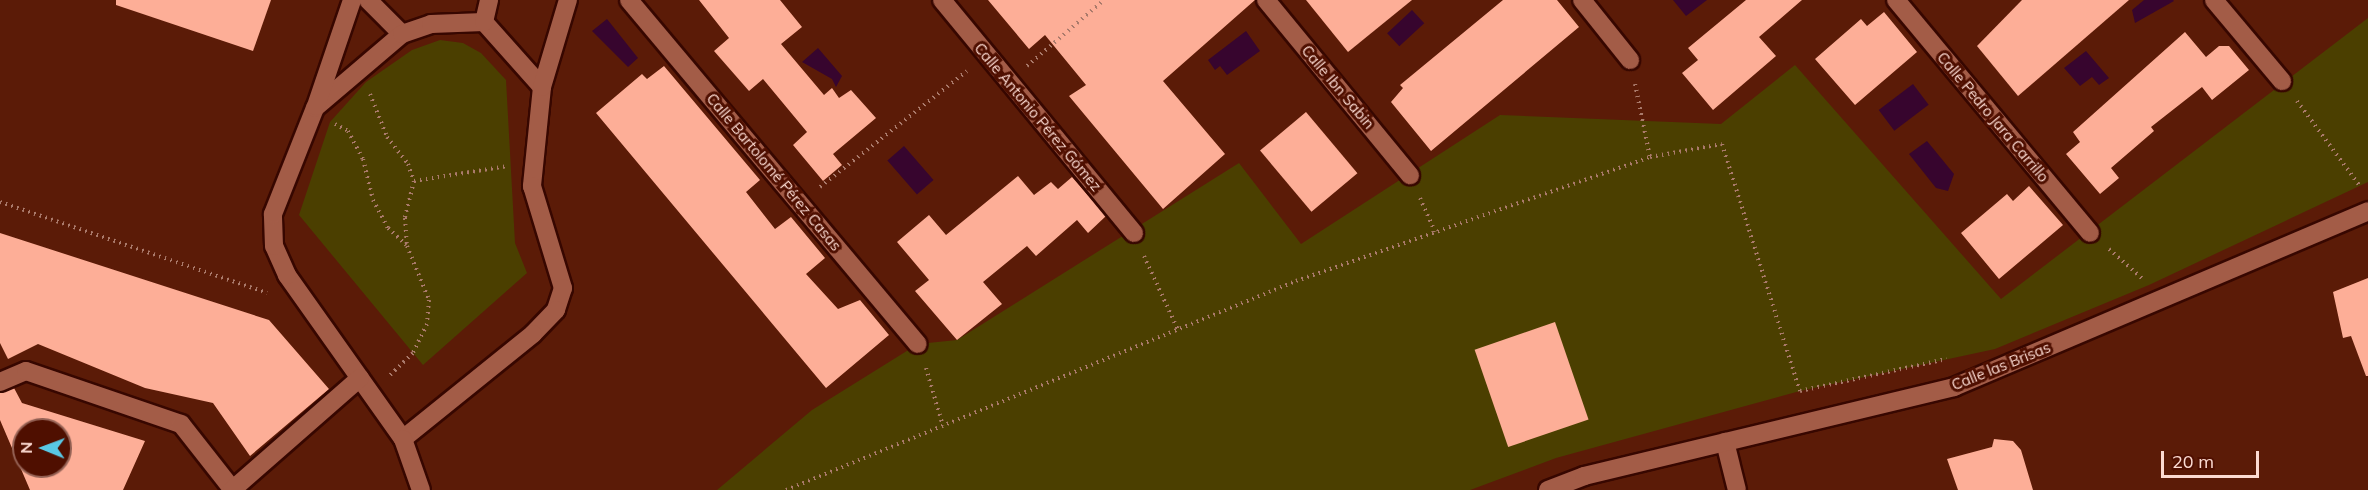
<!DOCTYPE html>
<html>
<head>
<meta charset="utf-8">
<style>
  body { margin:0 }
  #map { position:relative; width:2368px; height:490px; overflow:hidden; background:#5b1b07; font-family:Mulish,sans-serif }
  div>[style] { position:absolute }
  .green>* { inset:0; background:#4b3f00 }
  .water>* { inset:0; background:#37052e; transform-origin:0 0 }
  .building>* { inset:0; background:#fdae97; transform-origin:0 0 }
  .path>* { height:4px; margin-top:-2px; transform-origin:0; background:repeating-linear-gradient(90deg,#aa7a6b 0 1.5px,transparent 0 6px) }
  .roads { filter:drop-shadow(2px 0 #370700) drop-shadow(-2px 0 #370700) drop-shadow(0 2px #370700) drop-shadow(0 -2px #370700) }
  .street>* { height:18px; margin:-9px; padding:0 9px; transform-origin:9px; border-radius:9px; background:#a35c47 }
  span { translate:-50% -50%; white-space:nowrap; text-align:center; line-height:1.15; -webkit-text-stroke:6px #4f0f00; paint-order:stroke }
  .street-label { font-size:15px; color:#fcdbd2 }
  .north { position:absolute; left:12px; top:418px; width:60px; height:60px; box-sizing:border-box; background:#4f0f00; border:2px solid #946154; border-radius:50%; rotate:271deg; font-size:16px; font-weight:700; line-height:24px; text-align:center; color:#fcdbd2 }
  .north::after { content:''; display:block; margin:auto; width:21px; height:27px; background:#59c8e5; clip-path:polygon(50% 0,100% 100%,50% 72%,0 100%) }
  .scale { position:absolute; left:2161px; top:451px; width:98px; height:27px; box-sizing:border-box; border:3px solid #fcdbd2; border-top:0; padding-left:8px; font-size:18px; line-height:21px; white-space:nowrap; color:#fcdbd2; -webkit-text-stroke:4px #4f0f00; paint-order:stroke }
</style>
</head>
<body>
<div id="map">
  <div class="green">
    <div style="clip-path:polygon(2368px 18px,2368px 182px,2149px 285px,1995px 349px,1800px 391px,1556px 458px,1470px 490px,717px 490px,812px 410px,918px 344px,957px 340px,1239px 163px,1301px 244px,1500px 115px,1721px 124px,1795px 65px,2001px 299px)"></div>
    <div style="clip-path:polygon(440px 40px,463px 43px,481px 53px,506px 80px,515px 243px,527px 273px,423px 365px,299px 215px,330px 122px,366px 82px,412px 50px)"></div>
  </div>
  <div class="water">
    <div style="clip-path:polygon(1673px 0,1707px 0,1686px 16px)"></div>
    <div style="clip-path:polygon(2144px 0,2173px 0,2174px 1px,2135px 23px,2132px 10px)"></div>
    <div style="left:1412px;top:10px;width:18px;height:34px;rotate:47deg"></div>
    <div style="clip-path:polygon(607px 19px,638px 58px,628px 67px,592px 31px)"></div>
    <div style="clip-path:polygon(1246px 31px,1260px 51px,1227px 75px,1220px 66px,1215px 70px,1208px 60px)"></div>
    <div style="clip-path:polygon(818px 48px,842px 76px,836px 87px,832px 79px,802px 62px)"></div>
    <div style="clip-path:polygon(2086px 51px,2109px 78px,2099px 85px,2092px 77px,2080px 86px,2064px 68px)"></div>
    <div style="left:1913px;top:84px;width:26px;height:43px;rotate:53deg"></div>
    <div style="clip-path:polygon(1927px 141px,1954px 174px,1948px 191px,1936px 188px,1909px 154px)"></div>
    <div style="left:904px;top:146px;width:45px;height:22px;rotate:49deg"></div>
  </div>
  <div class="building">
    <div style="clip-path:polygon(116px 0,271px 0,253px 51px,116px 5px)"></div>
    <div style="clip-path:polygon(699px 0,780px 0,802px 27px,781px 44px,824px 95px,832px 88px,839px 98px,851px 90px,876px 118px,833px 154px,842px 165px,823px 181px,793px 145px,807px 132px,763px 79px,749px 91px,714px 51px,729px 38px)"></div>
    <div style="clip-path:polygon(988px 0,1255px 0,1163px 81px,1225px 154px,1163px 209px,1069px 96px,1086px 85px,1045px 35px,1029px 49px)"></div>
    <div style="clip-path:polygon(1306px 0,1412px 0,1348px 52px)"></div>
    <div style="clip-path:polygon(1503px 0,1557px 0,1579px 27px,1431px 151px,1391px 102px,1403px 88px,1400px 85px)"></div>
    <div style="clip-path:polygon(1746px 0,1802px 0,1759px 37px,1776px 56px,1713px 110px,1682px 73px,1698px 60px,1688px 48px)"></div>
    <div style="clip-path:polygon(2022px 0,2129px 0,2018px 96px,1977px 46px)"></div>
    <div style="clip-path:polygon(1884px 12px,1917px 52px,1855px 105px,1815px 59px,1861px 19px,1867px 26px)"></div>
    <div style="clip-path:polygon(2185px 32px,2206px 57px,2219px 46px,2229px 46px,2249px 70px,2212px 100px,2202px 87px,2151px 127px,2154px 131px,2111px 168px,2119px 178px,2100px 194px,2066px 154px,2080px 142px,2073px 132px)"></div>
    <div style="clip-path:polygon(664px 66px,760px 180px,746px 192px,775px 229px,791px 217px,825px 258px,806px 274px,838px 309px,860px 300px,889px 335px,826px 388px,596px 113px,642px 74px,647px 79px)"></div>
    <div style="left:1306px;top:112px;width:80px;height:60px;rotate:50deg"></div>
    <div style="clip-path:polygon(1018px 176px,1034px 195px,1051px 182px,1058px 189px,1072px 177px,1106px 216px,1088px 233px,1077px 220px,1036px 256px,1027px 246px,983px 282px,1002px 304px,957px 340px,915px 291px,929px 280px,897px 242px,929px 215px,946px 235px)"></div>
    <div style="clip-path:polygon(2029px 186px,2063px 225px,1999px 279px,1961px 233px,2007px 194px,2013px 201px)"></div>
    <div style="clip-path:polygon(0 233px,269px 320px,329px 389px,250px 456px,213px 403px,145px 388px,38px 344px,8px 359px,0 343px)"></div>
    <div style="clip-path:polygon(2368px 278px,2368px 376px,2366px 376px,2351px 336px,2343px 338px,2333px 292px)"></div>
    <div style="left:1555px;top:322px;width:103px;height:85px;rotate:71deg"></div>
    <div style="clip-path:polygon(evenodd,14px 388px,22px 403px,145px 441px,123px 490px,30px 490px,0 420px,0 393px,14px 388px,24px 430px,60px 430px,60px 466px,24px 466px,24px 430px)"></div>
    <div style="clip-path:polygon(1994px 439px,2013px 441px,2021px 450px,2033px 490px,1958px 490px,1947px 459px,1992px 447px)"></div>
  </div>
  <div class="path">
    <div style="left:1027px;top:66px;width:101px;rotate:-40.6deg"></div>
    <div style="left:1635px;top:84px;width:75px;rotate:78.4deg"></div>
    <div style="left:370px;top:94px;width:46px;rotate:68.4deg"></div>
    <div style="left:387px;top:137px;width:34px;rotate:52deg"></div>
    <div style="left:408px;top:164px;width:18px;rotate:71deg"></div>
    <div style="left:414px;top:181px;width:38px;rotate:104deg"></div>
    <div style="left:405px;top:218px;width:28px;rotate:86deg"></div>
    <div style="left:407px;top:246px;width:58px;rotate:67.8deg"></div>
    <div style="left:429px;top:300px;width:24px;rotate:95deg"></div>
    <div style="left:427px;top:324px;width:32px;rotate:116deg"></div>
    <div style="left:413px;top:353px;width:33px;rotate:136deg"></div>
    <div style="left:2297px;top:101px;width:106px;rotate:53.5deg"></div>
    <div style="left:335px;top:124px;width:15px;rotate:28deg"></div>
    <div style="left:348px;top:131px;width:32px;rotate:62deg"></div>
    <div style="left:363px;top:159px;width:42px;rotate:76.3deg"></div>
    <div style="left:373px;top:200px;width:32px;rotate:62deg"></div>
    <div style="left:388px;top:228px;width:25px;rotate:43deg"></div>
    <div style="left:414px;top:181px;width:95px;rotate:-9.1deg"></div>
    <div style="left:820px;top:187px;width:187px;rotate:-38.3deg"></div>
    <div style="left:1420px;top:198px;width:37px;rotate:66deg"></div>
    <div style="left:0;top:202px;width:282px;rotate:18.8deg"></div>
    <div style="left:2109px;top:249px;width:47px;rotate:41.5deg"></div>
    <div style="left:1144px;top:256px;width:81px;rotate:65.3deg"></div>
    <div style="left:926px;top:368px;width:60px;rotate:73.7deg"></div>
    <div style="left:786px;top:490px;width:551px;rotate:-22.28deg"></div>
    <div style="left:1296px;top:281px;width:375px;rotate:-19.3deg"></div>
    <div style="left:1650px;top:157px;width:73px;rotate:-10.2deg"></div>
    <div style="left:1722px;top:144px;width:259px;rotate:72.5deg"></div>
    <div style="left:1800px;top:391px;width:150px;rotate:-12.3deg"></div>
  </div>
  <div class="roads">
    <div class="street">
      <div style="left:368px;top:0;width:48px;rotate:45deg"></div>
      <div style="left:629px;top:0;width:449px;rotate:50deg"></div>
      <div style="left:942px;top:0;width:302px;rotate:50.5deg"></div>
      <div style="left:1266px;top:0;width:227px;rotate:50.6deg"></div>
      <div style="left:1582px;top:0;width:77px;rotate:51.3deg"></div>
      <div style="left:1896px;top:0;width:303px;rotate:50.2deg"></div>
      <div style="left:2214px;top:0;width:106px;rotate:50deg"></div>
      <div style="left:484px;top:22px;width:87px;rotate:48.3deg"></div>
      <div style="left:542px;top:87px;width:100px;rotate:95.8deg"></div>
      <div style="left:532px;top:186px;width:107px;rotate:73.1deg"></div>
      <div style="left:563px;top:288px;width:23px;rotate:108deg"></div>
      <div style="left:556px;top:310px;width:33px;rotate:134deg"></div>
      <div style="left:533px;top:334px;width:167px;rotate:141.1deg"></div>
      <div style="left:403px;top:439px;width:201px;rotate:-125.3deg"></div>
      <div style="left:287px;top:275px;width:32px;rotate:-114deg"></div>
      <div style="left:274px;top:246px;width:32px;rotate:-92deg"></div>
      <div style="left:273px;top:214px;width:114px;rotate:-68.4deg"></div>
      <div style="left:315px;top:108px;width:114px;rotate:-40.4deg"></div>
      <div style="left:402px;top:34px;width:31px;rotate:-19deg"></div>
      <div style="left:431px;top:24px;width:53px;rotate:-2.2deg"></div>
      <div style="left:484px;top:22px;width:23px;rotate:-77deg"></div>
      <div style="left:542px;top:87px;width:91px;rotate:-73.4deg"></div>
      <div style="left:316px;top:106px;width:112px;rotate:-71.2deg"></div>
      <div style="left:0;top:382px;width:28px;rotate:-23deg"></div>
      <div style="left:26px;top:371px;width:164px;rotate:18.9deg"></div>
      <div style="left:181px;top:424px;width:84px;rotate:51.8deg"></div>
      <div style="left:403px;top:439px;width:54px;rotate:70.6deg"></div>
      <div style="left:1725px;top:442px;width:49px;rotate:76deg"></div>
      <div style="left:232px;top:490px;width:170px;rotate:-41.2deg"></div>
      <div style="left:1548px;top:490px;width:39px;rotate:-21deg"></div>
      <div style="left:1584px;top:476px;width:381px;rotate:-13.5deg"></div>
      <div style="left:1954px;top:387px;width:450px;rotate:-23deg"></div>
    </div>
  </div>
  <div class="street-label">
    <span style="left:1338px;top:87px;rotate:50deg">Calle Ibn Sabin</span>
    <span style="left:1038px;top:117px;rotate:50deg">Calle Antonio Pérez Gómez</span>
    <span style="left:1993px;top:117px;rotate:50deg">Calle Pedro Jara Carrillo</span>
    <span style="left:774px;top:172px;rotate:50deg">Calle Bartolomé Pérez Casas</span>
    <span style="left:2001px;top:366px;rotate:-22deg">Calle las Brisas</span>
  </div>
  <div class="north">N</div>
  <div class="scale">20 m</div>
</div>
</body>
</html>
